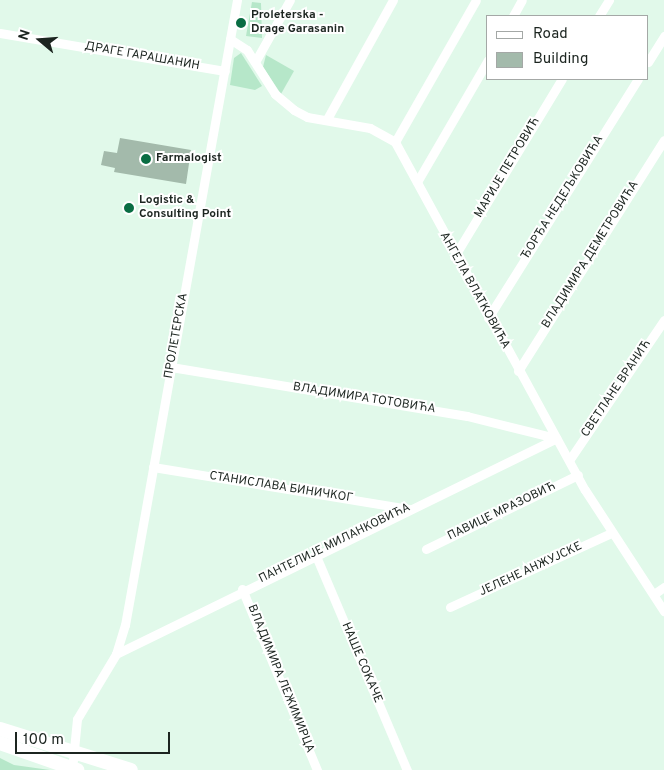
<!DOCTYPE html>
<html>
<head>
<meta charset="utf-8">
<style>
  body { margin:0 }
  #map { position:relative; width:664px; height:770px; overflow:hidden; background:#e1f9ea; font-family:Overpass,sans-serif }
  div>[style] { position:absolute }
  .green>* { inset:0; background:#b6e7c9 }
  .building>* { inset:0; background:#a3baab }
  .minor>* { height:9px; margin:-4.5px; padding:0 4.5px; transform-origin:4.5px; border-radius:4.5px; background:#fff }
  .primary>* { height:14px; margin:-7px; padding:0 7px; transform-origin:7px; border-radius:7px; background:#fff }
  .dots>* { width:14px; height:14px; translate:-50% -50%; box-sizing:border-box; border:2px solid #fff; border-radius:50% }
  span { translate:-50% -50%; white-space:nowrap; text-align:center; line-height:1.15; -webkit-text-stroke:4px #fff; paint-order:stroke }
  .poi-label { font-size:12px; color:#1c2520; font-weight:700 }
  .left { translate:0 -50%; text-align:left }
  .street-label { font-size:12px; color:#1c2520 }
  .legend { position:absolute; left:486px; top:15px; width:162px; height:65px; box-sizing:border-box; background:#fff; border:1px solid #a4a8a6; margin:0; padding:6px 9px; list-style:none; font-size:15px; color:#1c2520 }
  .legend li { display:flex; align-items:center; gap:10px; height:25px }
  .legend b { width:25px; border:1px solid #a4a8a6 }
  .north { position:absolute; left:15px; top:15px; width:50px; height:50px; -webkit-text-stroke:4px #fff; paint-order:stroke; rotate:288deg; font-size:14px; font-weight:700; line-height:20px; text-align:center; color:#1c2520 }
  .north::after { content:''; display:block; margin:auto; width:18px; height:22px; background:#1c2520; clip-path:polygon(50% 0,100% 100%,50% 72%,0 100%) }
  .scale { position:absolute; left:15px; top:732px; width:155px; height:22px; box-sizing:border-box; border:2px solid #1c2520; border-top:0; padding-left:6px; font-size:15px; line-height:18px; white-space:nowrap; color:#1c2520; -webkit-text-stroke:4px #fff; paint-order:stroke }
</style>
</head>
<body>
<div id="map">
  <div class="green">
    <div style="clip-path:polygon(252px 2px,261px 3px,262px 38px,246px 36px)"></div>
    <div style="clip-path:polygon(241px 53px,262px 86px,255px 90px,230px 85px,234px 58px)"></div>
    <div style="clip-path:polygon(266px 55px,294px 71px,281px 94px,263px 67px)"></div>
    <div style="clip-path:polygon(0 758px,14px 765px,50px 770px,0 770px)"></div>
  </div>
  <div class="building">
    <div style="clip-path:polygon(120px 138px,191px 150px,186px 184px,114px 172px,115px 168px,101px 165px,104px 151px,117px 153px)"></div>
  </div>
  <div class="minor">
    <div style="left:513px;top:16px;width:18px;rotate:-61deg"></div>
    <div style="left:599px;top:16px;width:19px;rotate:-58deg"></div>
    <div style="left:0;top:33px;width:228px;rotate:9.6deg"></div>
    <div style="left:230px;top:39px;width:20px;rotate:33deg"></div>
    <div style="left:247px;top:50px;width:52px;rotate:57.5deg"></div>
    <div style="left:275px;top:94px;width:25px;rotate:40deg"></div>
    <div style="left:294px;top:110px;width:15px;rotate:28deg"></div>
    <div style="left:307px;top:117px;width:64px;rotate:9.9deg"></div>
    <div style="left:370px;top:128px;width:29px;rotate:29deg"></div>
    <div style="left:395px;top:142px;width:396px;rotate:61.4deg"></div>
    <div style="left:585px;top:490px;width:145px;rotate:56.9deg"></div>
    <div style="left:255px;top:62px;width:71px;rotate:-60.6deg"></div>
    <div style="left:648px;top:62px;width:31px;rotate:-58deg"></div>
    <div style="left:327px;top:119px;width:136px;rotate:-61deg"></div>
    <div style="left:395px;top:142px;width:163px;rotate:-60.3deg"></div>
    <div style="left:417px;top:182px;width:141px;rotate:-59.8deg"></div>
    <div style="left:454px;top:257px;width:208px;rotate:-58.8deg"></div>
    <div style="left:488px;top:318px;width:282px;rotate:-57.9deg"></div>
    <div style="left:171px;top:367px;width:300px;rotate:9.4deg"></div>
    <div style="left:467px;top:416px;width:92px;rotate:13.9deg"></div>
    <div style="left:518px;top:371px;width:273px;rotate:-57.7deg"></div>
    <div style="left:570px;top:459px;width:168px;rotate:-55.9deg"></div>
    <div style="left:153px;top:467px;width:259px;rotate:9.3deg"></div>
    <div style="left:426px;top:549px;width:169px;rotate:-26deg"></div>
    <div style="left:316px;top:556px;width:233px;rotate:67deg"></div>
    <div style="left:242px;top:589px;width:196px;rotate:67.5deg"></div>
    <div style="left:654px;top:594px;width:12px;rotate:-35deg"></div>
    <div style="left:450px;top:607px;width:177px;rotate:-24.7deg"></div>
    <div style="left:116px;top:654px;width:490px;rotate:-26.1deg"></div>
    <div style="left:72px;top:770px;width:51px;rotate:-84.4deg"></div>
    <div style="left:77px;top:719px;width:76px;rotate:-59deg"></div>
    <div style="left:116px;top:654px;width:30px;rotate:-73deg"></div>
    <div style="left:125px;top:625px;width:635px;rotate:-79.84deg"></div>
  </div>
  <div class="primary">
    <div style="left:0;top:729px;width:137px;rotate:17.4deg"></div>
    <div style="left:0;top:743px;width:82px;rotate:19.3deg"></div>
  </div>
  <div class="dots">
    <div style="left:241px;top:23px;background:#096d43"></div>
    <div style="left:146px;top:159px;background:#096d43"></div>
    <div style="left:129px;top:208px;background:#096d43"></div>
  </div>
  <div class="poi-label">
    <span class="left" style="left:251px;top:23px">Proleterska -<br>Drage Garasanin</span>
    <span class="left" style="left:156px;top:159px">Farmalogist</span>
    <span class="left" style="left:139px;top:208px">Logistic &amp;<br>Consulting Point</span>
  </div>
  <div class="street-label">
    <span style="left:142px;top:57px;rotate:10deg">ДРАГЕ ГАРАШАНИН</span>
    <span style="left:508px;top:168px;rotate:-59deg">МАРИЈЕ ПЕТРОВИЋ</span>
    <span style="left:563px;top:198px;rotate:-58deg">ЂОРЂА НЕДЕЉКОВИЋА</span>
    <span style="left:591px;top:255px;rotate:-58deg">ВЛАДИМИРА ДЕМЕТРОВИЋА</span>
    <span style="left:474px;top:291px;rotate:61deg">АНГЕЛА ВЛАТКОВИЋА</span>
    <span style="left:177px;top:336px;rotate:-80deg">ПРОЛЕТЕРСКА</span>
    <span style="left:617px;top:389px;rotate:-56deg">СВЕТЛАНЕ ВРАНИЋ</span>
    <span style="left:364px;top:399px;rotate:9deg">ВЛАДИМИРА ТОТОВИЋА</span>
    <span style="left:281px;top:488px;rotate:9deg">СТАНИСЛАВА БИНИЧКОГ</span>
    <span style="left:502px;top:512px;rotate:-26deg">ПАВИЦЕ МРАЗОВИЋ</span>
    <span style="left:335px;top:544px;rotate:-26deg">ПАНТЕЛИЈЕ МИЛАНКОВИЋА</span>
    <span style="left:531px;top:570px;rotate:-25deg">ЈЕЛЕНЕ АНЖУЈСКЕ</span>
    <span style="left:361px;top:663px;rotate:67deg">НАШЕ СОКАЧЕ</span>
    <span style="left:280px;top:679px;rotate:68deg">ВЛАДИМИРА ЛЕЖИМИРЦА</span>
  </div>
  <ul class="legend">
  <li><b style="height:6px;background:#fff"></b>Road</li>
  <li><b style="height:14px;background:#a3baab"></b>Building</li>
  </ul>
  <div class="north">N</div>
  <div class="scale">100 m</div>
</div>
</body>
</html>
